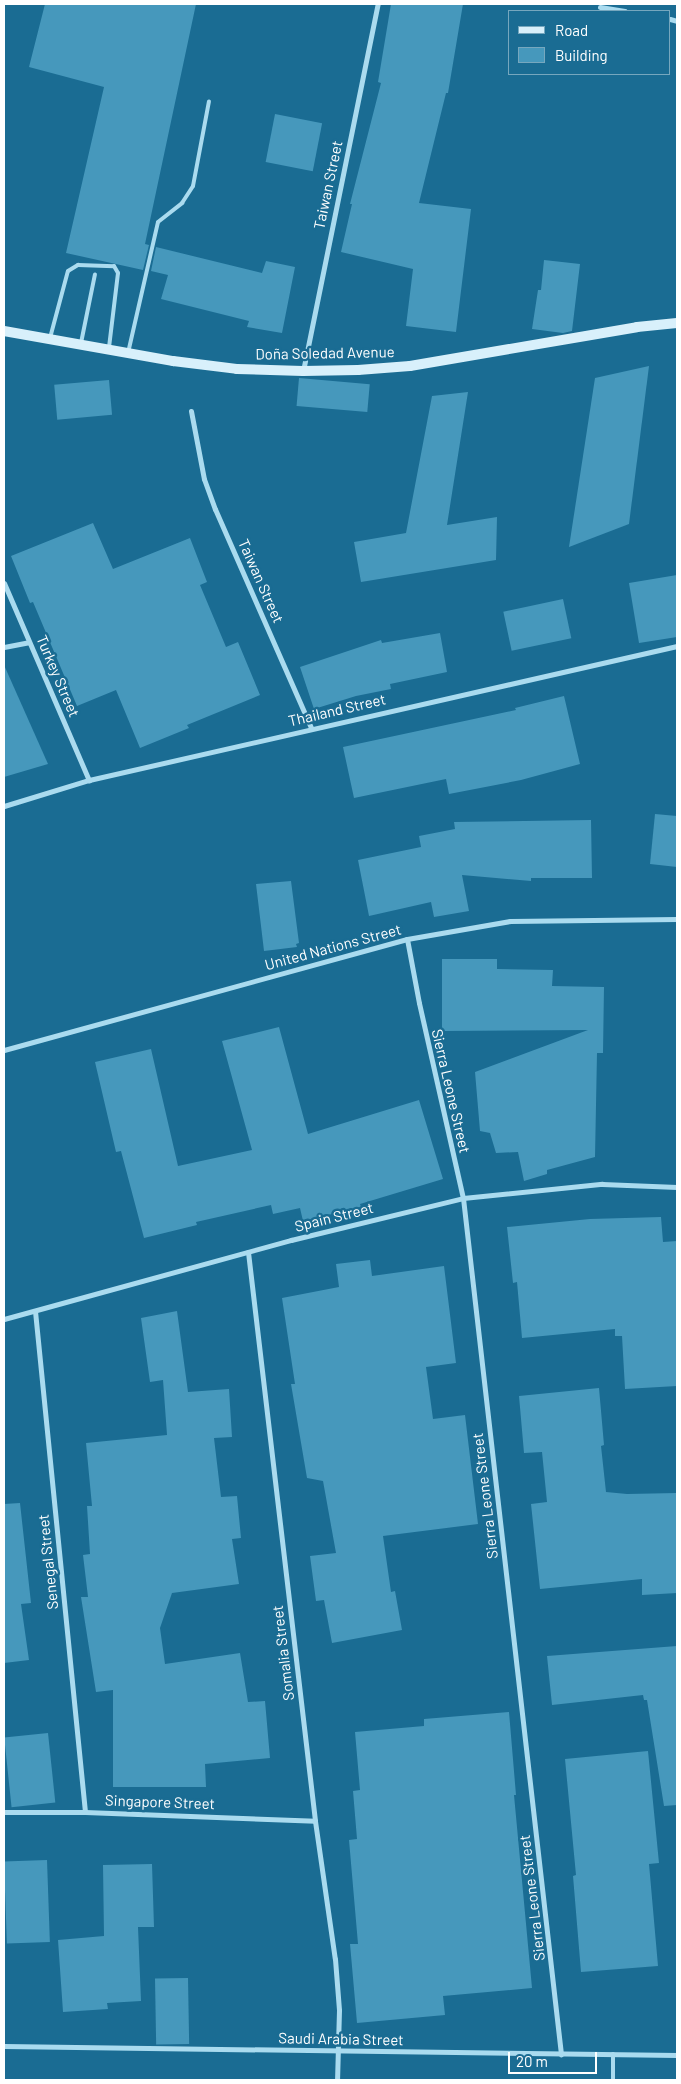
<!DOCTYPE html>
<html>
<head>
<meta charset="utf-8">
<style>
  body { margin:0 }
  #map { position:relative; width:681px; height:2084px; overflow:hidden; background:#1a6c93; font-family:Barlow,sans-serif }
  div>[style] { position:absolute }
  .building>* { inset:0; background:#4698bc; transform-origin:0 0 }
  .lane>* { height:4px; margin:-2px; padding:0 2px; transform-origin:2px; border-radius:2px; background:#aadbef }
  .street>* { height:5px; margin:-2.5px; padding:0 2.5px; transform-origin:2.5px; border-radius:2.5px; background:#aadbef }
  .secondary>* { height:10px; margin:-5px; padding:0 5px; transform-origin:5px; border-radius:5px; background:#d8f0fb }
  span { translate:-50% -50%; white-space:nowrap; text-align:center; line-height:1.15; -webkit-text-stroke:5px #1a6c93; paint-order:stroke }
  .street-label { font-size:15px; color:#fff }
  .frame { position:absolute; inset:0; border:5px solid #fff; pointer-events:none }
  .legend { position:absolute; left:508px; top:10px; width:162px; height:65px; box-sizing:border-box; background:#1a6c93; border:1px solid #76a7be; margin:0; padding:6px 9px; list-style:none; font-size:15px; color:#fff }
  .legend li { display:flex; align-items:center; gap:10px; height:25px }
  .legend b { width:25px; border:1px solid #76a7be }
  .scale { position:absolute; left:508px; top:2052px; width:89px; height:22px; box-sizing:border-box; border:2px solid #fff; border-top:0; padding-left:6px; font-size:15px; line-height:18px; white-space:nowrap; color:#fff; -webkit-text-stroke:4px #1a6c93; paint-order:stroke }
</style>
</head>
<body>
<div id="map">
  <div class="building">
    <div style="clip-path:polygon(45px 4px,196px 4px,145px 244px,149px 245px,143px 270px,66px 253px,104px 87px,29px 67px)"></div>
    <div style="clip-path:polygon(391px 4px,463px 4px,448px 93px,446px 93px,419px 203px,471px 209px,456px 332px,406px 326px,413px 269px,341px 252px,352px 204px,350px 204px,381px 83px,378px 82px)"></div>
    <div style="left:275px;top:114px;width:48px;height:49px;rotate:11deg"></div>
    <div style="clip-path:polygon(156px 247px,262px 273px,266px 261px,295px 267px,282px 333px,247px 327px,249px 321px,161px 299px,168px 275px,151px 271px)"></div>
    <div style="clip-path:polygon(544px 260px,580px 264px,572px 331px,563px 333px,532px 329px,538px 290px,541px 290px)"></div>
    <div style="clip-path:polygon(649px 366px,629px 524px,569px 547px,595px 378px)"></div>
    <div style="left:299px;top:378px;width:71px;height:28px;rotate:5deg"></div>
    <div style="left:109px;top:380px;width:35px;height:55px;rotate:85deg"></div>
    <div style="clip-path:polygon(468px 392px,447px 525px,497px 517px,496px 560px,361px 582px,354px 542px,406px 533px,432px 396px)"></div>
    <div style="clip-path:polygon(93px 523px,113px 569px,190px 538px,207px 582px,200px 585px,226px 647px,238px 642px,260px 695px,187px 725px,189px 728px,140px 748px,116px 690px,77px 706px,33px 602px,30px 603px,11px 556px)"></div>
    <div style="clip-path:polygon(677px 575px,677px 637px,639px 643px,629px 583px)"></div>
    <div style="left:563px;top:599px;width:40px;height:61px;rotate:78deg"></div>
    <div style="clip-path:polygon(440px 633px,447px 672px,390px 684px,391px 689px,356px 696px,314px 709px,300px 667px,381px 640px,382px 643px)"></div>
    <div style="clip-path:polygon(4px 665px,48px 764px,4px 777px)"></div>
    <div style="clip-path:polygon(564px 696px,580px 764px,521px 780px,449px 794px,446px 779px,354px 798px,343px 747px,516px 710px,515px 708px)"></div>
    <div style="clip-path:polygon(655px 814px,677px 816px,677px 867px,650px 864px)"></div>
    <div style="clip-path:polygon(591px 820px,592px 878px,531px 878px,531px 881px,462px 875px,469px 911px,434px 917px,431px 902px,369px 916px,358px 860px,421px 847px,419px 836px,455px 829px,454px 822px)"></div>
    <div style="clip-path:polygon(291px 881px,299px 943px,296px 944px,297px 947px,264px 951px,256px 884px)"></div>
    <div style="clip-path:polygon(442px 959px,497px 959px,497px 969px,553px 970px,552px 986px,604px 987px,603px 1053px,597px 1053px,595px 1157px,547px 1170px,547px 1174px,524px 1181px,518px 1152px,496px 1153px,490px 1133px,480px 1131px,475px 1072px,588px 1030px,442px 1031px)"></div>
    <div style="clip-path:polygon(279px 1027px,308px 1134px,419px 1100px,443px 1179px,360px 1204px,361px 1207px,303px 1221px,300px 1208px,273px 1214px,271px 1205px,196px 1222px,197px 1225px,144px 1238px,121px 1151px,116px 1152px,95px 1062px,151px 1049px,178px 1166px,252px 1150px,222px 1041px)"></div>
    <div style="clip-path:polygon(661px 1217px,663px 1242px,677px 1241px,677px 1386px,625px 1389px,622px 1336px,615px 1336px,615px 1329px,522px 1338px,517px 1282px,513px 1283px,507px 1227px,590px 1219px)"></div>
    <div style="clip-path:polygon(370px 1260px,372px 1276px,444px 1266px,456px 1363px,426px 1367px,433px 1419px,465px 1415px,478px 1524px,383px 1536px,391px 1592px,395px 1591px,402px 1630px,332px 1643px,324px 1600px,316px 1601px,310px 1556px,336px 1553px,323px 1481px,307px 1478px,291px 1384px,295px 1384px,282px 1298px,339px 1287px,336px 1264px)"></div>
    <div style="clip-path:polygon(177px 1311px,188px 1392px,229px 1389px,232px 1437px,214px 1438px,221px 1497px,237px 1496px,241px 1538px,232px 1539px,239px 1584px,172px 1593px,160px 1628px,165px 1664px,240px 1653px,248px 1702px,265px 1701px,270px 1758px,205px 1764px,206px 1787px,113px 1787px,113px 1690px,96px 1692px,81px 1597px,88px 1597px,83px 1555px,90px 1554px,87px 1506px,92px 1506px,86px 1443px,167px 1435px,163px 1380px,150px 1382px,141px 1318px)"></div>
    <div style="clip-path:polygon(599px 1388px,604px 1445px,601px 1446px,606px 1492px,627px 1494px,677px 1493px,677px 1593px,642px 1595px,642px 1579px,540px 1589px,531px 1504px,547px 1502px,542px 1452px,524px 1453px,519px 1396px)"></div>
    <div style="clip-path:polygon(20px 1503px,31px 1603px,21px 1604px,29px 1660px,4px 1663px,4px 1504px)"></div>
    <div style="clip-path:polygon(677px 1646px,677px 1805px,664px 1806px,647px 1700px,644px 1700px,643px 1695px,552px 1705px,547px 1656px)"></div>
    <div style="clip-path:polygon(509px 1712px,516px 1795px,514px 1795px,532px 1988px,443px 1996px,445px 2015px,357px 2023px,350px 1944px,358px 1944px,349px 1840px,357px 1839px,353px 1791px,360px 1790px,355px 1732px,424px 1726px,424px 1719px)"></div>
    <div style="left:48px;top:1733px;width:70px;height:44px;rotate:84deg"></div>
    <div style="clip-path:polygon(648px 1751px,659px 1863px,649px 1864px,658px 1966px,581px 1972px,573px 1876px,576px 1875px,565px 1759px)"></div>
    <div style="left:47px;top:1860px;width:82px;height:43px;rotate:88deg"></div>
    <div style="clip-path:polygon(152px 1864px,154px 1927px,138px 1927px,141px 2001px,107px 2003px,108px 2009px,63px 2012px,58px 1940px,104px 1936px,103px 1865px)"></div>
    <div style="left:188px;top:1978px;width:66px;height:33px;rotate:89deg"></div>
  </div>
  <div class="lane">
    <div style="left:50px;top:338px;width:69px;rotate:-75deg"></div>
    <div style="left:68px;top:271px;width:12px;rotate:-31deg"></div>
    <div style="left:78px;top:265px;width:36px;rotate:2deg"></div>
    <div style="left:114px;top:266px;width:8px;rotate:60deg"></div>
    <div style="left:118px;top:273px;width:75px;rotate:96.9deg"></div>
    <div style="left:81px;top:343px;width:70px;rotate:-78.5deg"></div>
    <div style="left:128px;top:353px;width:134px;rotate:-77.1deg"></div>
    <div style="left:158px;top:222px;width:31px;rotate:-38deg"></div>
    <div style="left:182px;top:203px;width:20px;rotate:-57deg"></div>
    <div style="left:193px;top:186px;width:86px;rotate:-79.3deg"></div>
    <div style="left:613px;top:2054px;width:26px;rotate:90deg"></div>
  </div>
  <div class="street">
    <div style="left:600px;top:7px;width:25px;rotate:9deg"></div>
    <div style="left:670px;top:19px;width:7px;rotate:16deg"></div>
    <div style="left:303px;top:371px;width:375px;rotate:-78.5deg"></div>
    <div style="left:191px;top:411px;width:69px;rotate:79.2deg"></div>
    <div style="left:204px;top:479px;width:32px;rotate:70deg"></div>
    <div style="left:215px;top:509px;width:239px;rotate:66.3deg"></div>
    <div style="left:4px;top:583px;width:215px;rotate:66.7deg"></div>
    <div style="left:4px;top:647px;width:25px;rotate:-11deg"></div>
    <div style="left:4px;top:806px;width:89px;rotate:-17deg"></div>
    <div style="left:89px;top:780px;width:603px;rotate:-12.84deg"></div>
    <div style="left:407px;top:939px;width:65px;rotate:79.4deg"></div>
    <div style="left:419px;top:1003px;width:200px;rotate:77.3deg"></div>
    <div style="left:463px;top:1198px;width:862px;rotate:83.47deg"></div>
    <div style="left:4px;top:1050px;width:418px;rotate:-15.4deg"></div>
    <div style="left:407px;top:939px;width:105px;rotate:-9.9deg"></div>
    <div style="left:510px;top:921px;width:167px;rotate:-0.7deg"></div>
    <div style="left:248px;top:1252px;width:573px;rotate:83.28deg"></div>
    <div style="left:315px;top:1821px;width:139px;rotate:81.8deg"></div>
    <div style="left:335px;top:1959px;width:51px;rotate:85.5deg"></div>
    <div style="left:339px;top:2010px;width:70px;rotate:91.6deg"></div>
    <div style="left:35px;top:1311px;width:503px;rotate:84.3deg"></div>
    <div style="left:4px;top:1319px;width:298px;rotate:-15.4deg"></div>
    <div style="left:291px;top:1240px;width:177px;rotate:-13.7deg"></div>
    <div style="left:463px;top:1198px;width:140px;rotate:-5.8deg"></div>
    <div style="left:602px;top:1184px;width:75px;rotate:2.3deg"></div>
    <div style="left:4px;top:1812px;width:81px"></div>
    <div style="left:85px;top:1812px;width:230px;rotate:2.2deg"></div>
    <div style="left:4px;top:2046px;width:673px;rotate:0.77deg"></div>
  </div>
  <div class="secondary">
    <div style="left:4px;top:331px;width:172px;rotate:10.1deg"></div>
    <div style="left:173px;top:361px;width:64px;rotate:7.1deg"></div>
    <div style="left:237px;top:369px;width:66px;rotate:1.7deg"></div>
    <div style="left:303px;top:371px;width:55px;rotate:-1deg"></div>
    <div style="left:358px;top:370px;width:52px;rotate:-4.4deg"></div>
    <div style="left:410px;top:366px;width:230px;rotate:-9.7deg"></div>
    <div style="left:637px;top:327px;width:40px;rotate:-5.7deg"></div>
  </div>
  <div class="street-label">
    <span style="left:328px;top:185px;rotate:-78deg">Taiwan Street</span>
    <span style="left:325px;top:353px;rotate:-1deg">Doña Soledad Avenue</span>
    <span style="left:261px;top:581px;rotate:66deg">Taiwan Street</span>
    <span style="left:58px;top:676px;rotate:67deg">Turkey Street</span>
    <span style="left:337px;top:710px;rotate:-13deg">Thailand Street</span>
    <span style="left:333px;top:947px;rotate:-15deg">United Nations Street</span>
    <span style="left:451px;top:1091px;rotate:77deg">Sierra Leone Street</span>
    <span style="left:334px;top:1217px;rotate:-14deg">Spain Street</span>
    <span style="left:485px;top:1496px;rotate:-97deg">Sierra Leone Street</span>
    <span style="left:48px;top:1562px;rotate:-96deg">Senegal Street</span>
    <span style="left:283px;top:1653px;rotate:-97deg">Somalia Street</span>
    <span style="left:160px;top:1802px;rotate:2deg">Singapore Street</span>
    <span style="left:532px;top:1898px;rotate:-97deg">Sierra Leone Street</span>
    <span style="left:341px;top:2039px;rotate:1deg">Saudi Arabia Street</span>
  </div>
  <div class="frame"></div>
  <ul class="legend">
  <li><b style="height:6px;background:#d8f0fb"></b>Road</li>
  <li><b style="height:14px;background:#4698bc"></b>Building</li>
  </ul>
  <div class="scale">20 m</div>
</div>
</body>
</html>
